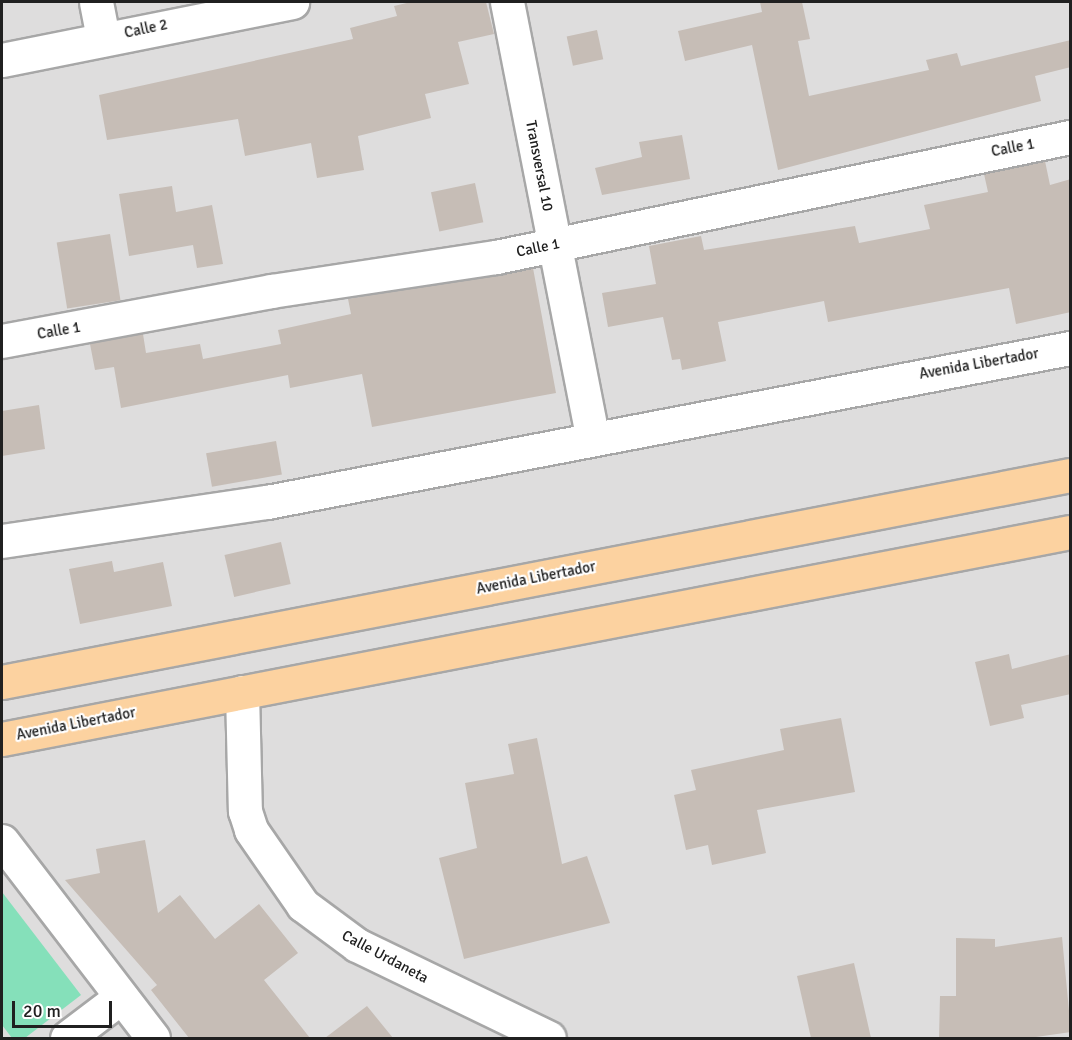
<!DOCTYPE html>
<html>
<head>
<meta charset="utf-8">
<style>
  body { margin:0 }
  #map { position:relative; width:1072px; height:1040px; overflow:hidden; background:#f1ede7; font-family:Signika,sans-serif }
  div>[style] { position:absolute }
  .residential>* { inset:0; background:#dedddd; transform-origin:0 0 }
  .pitch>* { inset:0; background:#85e0ba }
  .building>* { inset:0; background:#c6bdb6; transform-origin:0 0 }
  .roads { filter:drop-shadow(2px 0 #a7a7a7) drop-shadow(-2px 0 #a7a7a7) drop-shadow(0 2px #a7a7a7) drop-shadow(0 -2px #a7a7a7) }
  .minor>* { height:33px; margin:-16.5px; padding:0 16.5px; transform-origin:16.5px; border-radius:16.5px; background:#fff }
  .primary>* { height:33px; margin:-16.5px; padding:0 16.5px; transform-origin:16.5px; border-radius:16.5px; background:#fcd2a0 }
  span { translate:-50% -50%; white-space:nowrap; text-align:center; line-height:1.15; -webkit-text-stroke:4.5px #fff; paint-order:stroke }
  .street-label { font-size:15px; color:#202020 }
  .frame { position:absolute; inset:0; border:3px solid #202020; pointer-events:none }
  .scale { position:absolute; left:12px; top:1001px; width:100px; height:27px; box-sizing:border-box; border:3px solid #202020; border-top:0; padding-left:8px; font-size:18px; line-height:21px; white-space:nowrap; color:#202020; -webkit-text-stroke:4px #fff; paint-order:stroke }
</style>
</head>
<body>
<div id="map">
  <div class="residential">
    <div style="left:2px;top:2px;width:1068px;height:1036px"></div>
  </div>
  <div class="pitch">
    <div style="clip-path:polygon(2px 892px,81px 995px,25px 1038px,12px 1038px,2px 1025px)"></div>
  </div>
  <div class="building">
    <div style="clip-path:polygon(411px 2px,486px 2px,494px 34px,458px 42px,469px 84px,425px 94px,431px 118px,358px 136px,364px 170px,317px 178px,311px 143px,245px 156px,238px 119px,107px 140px,99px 95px,353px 39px,350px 28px,397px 16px,394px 6px)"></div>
    <div style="clip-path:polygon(760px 2px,802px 2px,810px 39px,798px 41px,809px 96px,929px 70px,926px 60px,957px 53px,961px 66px,1071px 40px,1071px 67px,1035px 76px,1041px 101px,778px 170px,752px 45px,685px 61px,678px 31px,762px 12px)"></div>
    <div style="left:597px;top:30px;width:30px;height:31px;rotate:78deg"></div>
    <div style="clip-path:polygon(682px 135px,690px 179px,602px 195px,595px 168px,642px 157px,639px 142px)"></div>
    <div style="clip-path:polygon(1045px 161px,1050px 185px,1071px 179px,1071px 312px,1016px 324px,1009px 288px,828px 322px,824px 301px,718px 322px,726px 361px,682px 370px,680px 359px,672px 360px,663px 317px,608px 327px,602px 293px,656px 284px,649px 246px,701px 236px,704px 250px,855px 226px,859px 243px,930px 229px,924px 205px,988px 192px,984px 174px)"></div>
    <div style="left:475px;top:183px;width:40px;height:45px;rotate:78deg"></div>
    <div style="clip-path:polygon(172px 186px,176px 212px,212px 205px,223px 264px,197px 268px,193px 245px,129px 256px,119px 194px)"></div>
    <div style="left:110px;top:234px;width:67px;height:54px;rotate:81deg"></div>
    <div style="clip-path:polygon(533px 268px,556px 393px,372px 427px,362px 374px,290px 388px,288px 375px,121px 408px,114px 367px,95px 370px,90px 344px,143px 334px,146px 353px,200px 344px,203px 359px,281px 344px,278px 330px,351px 314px,348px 299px)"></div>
    <div style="clip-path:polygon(39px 405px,45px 449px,2px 456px,2px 411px)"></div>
    <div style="left:276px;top:441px;width:34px;height:71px;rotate:80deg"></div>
    <div style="left:281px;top:542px;width:43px;height:58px;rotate:77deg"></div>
    <div style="clip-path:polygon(112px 561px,114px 572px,163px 562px,172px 606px,80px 624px,69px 569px)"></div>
    <div style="clip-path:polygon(1009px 654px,1012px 669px,1071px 654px,1071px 694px,1021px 705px,1024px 718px,990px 726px,975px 662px)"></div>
    <div style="clip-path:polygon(841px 718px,855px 792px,757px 810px,766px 853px,712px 865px,708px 845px,686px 850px,674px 795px,696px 790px,691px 770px,784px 750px,780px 729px)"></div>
    <div style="clip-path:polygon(537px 738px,562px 864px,587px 856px,610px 923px,464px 959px,439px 858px,477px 848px,465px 783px,514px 774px,508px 744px)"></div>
    <div style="clip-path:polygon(145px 840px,158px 913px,180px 895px,215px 939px,259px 904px,298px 953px,264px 980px,310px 1038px,189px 1038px,151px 990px,157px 985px,65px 880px,100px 873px,96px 849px)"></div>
    <div style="clip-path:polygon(1062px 937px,1071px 1032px,1029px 1038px,939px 1038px,940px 996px,956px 996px,956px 938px,995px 939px,995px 947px)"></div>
    <div style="clip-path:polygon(854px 963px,871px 1038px,811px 1038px,797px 976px)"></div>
    <div style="clip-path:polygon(367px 1006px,393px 1038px,325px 1038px)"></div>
  </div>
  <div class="roads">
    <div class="minor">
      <div style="left:96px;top:2px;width:38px;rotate:79deg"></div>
      <div style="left:507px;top:2px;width:442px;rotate:78.9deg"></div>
      <div style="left:2px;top:60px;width:296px;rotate:-11.3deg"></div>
      <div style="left:2px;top:341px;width:274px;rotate:-10.5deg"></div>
      <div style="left:271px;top:291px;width:228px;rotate:-8.6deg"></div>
      <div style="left:496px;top:257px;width:586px;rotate:-11.81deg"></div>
      <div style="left:2px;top:541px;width:268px;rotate:-8.4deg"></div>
      <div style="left:267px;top:502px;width:818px;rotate:-10.86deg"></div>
      <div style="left:242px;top:692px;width:119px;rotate:88.6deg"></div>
      <div style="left:245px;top:811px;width:20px;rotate:72deg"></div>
      <div style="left:251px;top:830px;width:91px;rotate:55.3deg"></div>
      <div style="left:303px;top:905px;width:67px;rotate:36.5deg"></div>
      <div style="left:357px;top:945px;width:213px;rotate:25.8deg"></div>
      <div style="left:2px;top:841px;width:248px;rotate:52.5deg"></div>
      <div style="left:67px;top:1038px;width:68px;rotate:-37.2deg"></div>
    </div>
    <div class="primary">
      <div style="left:2px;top:682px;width:1088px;rotate:-10.97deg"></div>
      <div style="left:2px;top:739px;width:1088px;rotate:-10.97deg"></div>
    </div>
  </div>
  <div class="street-label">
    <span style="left:146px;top:29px;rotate:-12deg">Calle 2</span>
    <span style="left:1013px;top:148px;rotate:-11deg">Calle 1</span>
    <span style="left:539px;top:166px;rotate:79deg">Transversal 10</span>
    <span style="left:538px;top:248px;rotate:-12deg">Calle 1</span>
    <span style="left:59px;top:331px;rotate:-10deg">Calle 1</span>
    <span style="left:979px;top:364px;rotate:-10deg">Avenida Libertador</span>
    <span style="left:536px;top:578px;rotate:-11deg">Avenida Libertador</span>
    <span style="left:76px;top:724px;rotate:-11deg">Avenida Libertador</span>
    <span style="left:385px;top:957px;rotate:28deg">Calle Urdaneta</span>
  </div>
  <div class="frame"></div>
  <div class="scale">20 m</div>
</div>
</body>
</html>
